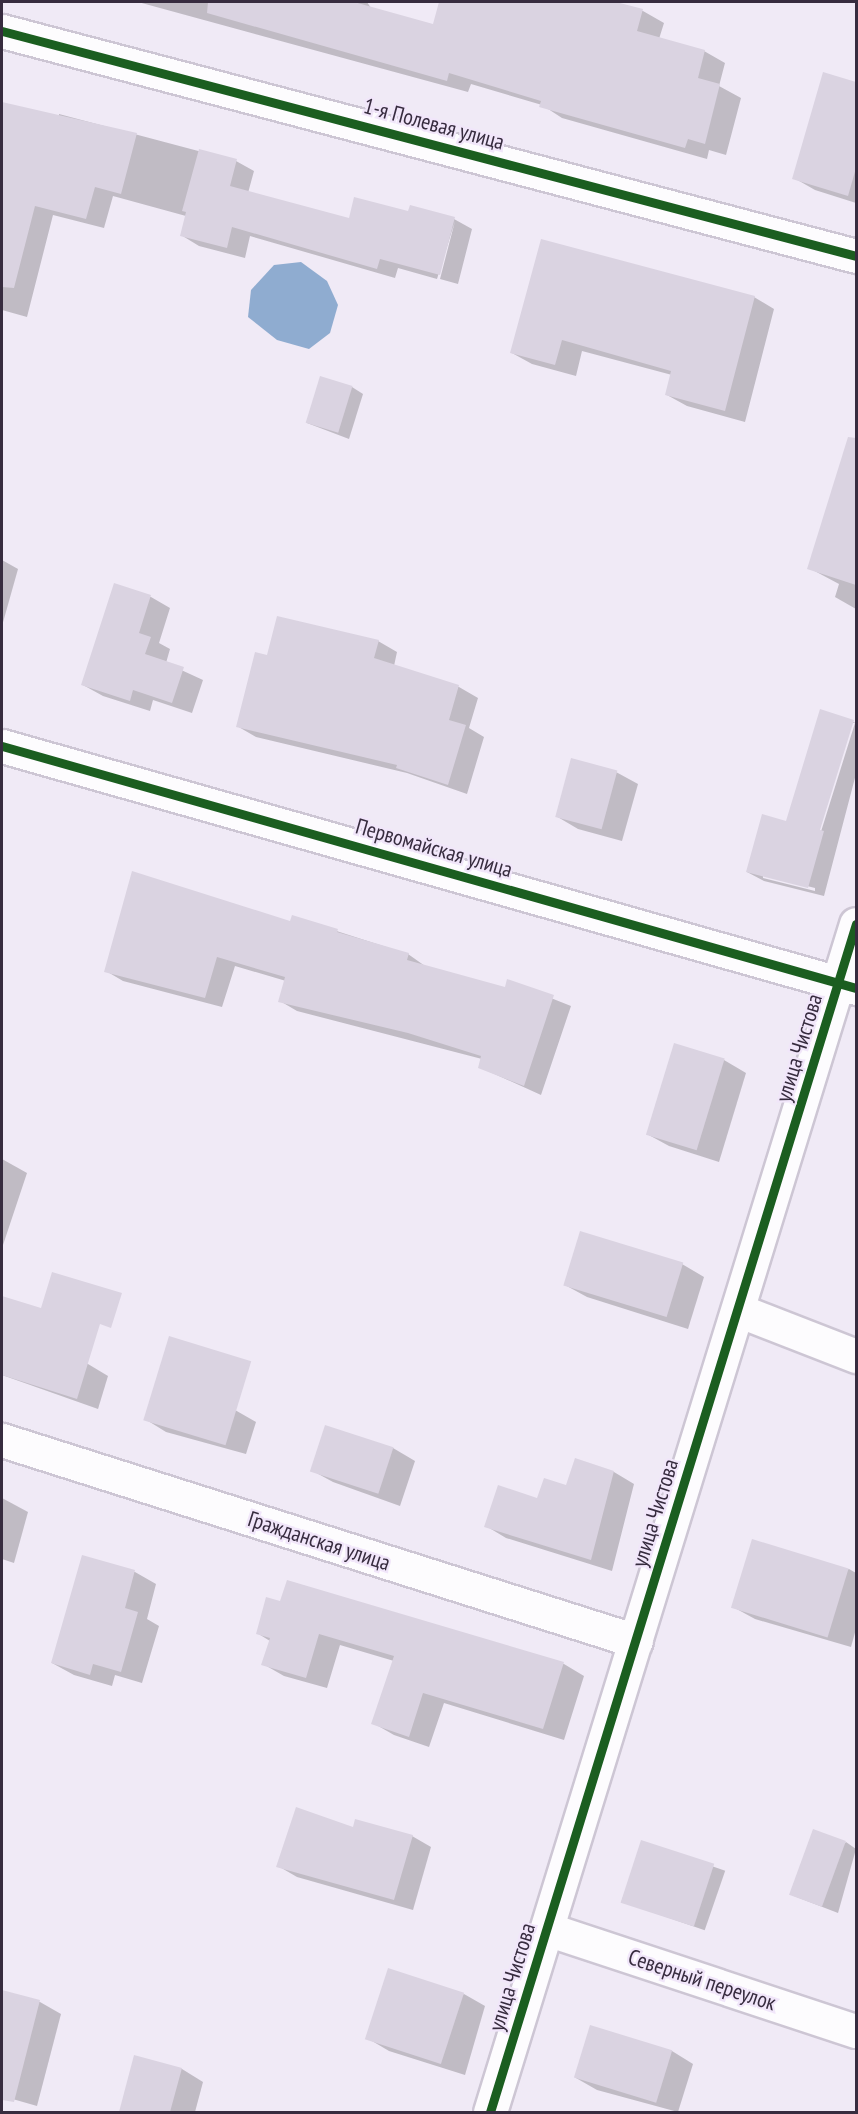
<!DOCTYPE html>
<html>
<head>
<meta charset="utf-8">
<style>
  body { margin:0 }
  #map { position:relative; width:858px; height:2114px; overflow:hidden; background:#f0eaf6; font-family:"PT Sans Narrow",sans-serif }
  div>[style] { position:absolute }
  .water>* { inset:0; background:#8facd0 }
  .shadow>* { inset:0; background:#0003; transform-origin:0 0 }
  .building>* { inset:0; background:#dad3e1; transform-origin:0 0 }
  .roads { filter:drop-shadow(2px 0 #cdc6d4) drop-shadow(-2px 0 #cdc6d4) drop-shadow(0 2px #cdc6d4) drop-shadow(0 -2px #cdc6d4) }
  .minor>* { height:33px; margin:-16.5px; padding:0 16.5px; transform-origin:16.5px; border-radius:16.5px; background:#fdfcfe }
  .cycleway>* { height:9px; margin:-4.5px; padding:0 4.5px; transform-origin:4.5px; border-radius:4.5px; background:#1b5e20 }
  span { translate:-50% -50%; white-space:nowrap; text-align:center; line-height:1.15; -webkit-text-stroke:4.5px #f1e6fa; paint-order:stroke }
  .street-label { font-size:22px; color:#372c3f }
  .frame { position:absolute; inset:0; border:3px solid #372c3f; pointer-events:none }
</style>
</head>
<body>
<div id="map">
  <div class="water">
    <div style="clip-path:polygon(301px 262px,327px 281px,338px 305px,330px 333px,309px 349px,277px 340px,248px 317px,251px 290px,274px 265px)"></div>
  </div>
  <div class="shadow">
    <div style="clip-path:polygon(138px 2px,367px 2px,371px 8px,434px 25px,441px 2px,473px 2px,513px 13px,516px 2px,610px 2px,643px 11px,664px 23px,659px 39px,704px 51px,725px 63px,719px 86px,741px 98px,726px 155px,709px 150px,707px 159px,562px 118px,542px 105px,471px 84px,468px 92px)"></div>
    <div style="clip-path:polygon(824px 74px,856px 84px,856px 203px,815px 190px,794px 178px)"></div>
    <div style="clip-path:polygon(2px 104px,59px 118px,59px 114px,236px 161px,254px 171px,248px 193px,350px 220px,409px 213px,454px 219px,472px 229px,458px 284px,440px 279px,455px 221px,437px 279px,398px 268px,395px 278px,250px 236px,245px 258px,199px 246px,181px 235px,186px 216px,113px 196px,104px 228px,53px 215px,27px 317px,2px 310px)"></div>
    <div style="clip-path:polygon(542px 241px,754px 297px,774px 309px,745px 422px,687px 406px,667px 395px,672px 375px,582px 351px,576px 376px,532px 364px,512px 353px)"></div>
    <div style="clip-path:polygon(352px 387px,363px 394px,349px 439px,307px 423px)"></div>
    <div style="clip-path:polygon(834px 486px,856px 493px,856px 609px,835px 597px,839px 584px,809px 568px)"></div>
    <div style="clip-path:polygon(2px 560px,18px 569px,2px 626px)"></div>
    <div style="clip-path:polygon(115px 585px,151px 597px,170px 608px,159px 643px,170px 649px,166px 663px,203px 680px,192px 713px,153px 700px,150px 711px,103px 696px,83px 685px)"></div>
    <div style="clip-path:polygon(378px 641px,397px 652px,394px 666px,459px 687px,478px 698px,469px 728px,484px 737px,467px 794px,407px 773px,256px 737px,237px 726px)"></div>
    <div style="clip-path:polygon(evenodd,821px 711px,856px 723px,856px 774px,824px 896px,764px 881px,747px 872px,763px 816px,787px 822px,821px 711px,851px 723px,855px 723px,819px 838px,817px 837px,851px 723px,821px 711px,763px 875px,815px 888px,815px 891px,763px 878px,763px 875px)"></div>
    <div style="clip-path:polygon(616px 772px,638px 784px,622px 841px,578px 829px,556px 816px)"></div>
    <div style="clip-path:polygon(293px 917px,408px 954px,425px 966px,506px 989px,508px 981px,571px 1006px,541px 1095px,479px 1067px,482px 1059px,297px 1011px,280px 1001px,286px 981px,235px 966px,222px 1007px,123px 981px,106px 971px,291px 923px)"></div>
    <div style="clip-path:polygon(724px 1060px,746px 1073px,719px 1162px,669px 1146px,647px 1134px)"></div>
    <div style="clip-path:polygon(2px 1159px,27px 1173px,2px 1248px)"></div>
    <div style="clip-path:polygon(682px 1264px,704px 1277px,688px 1329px,587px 1297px,565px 1285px)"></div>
    <div style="clip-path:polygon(2px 1337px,88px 1364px,108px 1376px,98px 1409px,2px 1375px)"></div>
    <div style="clip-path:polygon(235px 1410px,256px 1422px,246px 1454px,166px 1432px,145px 1419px)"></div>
    <div style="clip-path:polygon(393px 1448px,415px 1461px,400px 1506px,333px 1482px,311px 1470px)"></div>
    <div style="clip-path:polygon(576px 1460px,614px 1472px,634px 1484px,612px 1571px,506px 1538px,486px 1526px,567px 1487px)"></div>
    <div style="clip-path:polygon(2px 1498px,28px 1512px,14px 1563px,2px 1559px)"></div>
    <div style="clip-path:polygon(83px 1557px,135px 1572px,156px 1584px,147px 1619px,159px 1626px,142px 1683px,115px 1675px,112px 1686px,74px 1675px,52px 1663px)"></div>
    <div style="clip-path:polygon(849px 1569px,856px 1573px,856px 1629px,851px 1647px,755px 1619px,733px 1607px)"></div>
    <div style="clip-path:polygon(288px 1581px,564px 1664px,584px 1676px,564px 1740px,444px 1703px,429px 1747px,394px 1735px,373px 1723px,394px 1661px,340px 1645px,327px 1688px,284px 1676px,263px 1664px,270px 1641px,257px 1633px,282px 1603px)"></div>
    <div style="clip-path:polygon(354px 1829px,412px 1836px,431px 1847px,413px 1910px,297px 1877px,278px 1866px)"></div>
    <div style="left:642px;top:1842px;width:88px;height:63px;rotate:19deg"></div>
    <div style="clip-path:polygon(846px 1842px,856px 1849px,838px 1913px,794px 1896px)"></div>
    <div style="clip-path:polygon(2px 1992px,40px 2002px,61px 2014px,37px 2106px,2px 2096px)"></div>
    <div style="clip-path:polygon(464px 1994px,485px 2006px,465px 2075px,389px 2051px,367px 2038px)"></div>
    <div style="clip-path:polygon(591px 2027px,672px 2051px,693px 2064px,678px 2112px,597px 2090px,576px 2078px)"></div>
    <div style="clip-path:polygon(135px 2057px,182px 2069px,203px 2082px,195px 2112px,120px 2112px)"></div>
  </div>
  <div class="building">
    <div style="clip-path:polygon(208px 2px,354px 2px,433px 24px,439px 2px,616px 2px,643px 9px,637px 31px,705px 50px,698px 78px,720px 84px,705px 144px,688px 139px,685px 148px,539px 107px,541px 101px,449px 73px,447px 81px,207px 13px)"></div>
    <div style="clip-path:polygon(823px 72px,856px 82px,856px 168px,848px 196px,792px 179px)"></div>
    <div style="clip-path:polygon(2px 102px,137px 133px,121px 194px,95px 187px,86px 219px,35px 206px,14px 288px,2px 287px)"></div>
    <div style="clip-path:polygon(199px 149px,237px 159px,230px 186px,349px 218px,354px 197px,408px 211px,410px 205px,455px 217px,440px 275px,380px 259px,377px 269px,232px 227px,227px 248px,180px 236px,186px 212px,182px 211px)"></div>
    <div style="clip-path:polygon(541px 239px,755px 296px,725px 411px,665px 395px,671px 371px,562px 340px,555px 365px,510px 353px)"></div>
    <div style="left:320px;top:376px;width:34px;height:49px;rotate:17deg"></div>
    <div style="clip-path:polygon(848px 437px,856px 438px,856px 585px,807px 569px)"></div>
    <div style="clip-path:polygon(114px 583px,151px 595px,139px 633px,151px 637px,145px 654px,184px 667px,172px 703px,133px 690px,130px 701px,81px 685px)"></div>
    <div style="clip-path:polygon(277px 616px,379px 640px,374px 658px,459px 685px,449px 720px,466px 725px,448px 785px,396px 768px,397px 765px,236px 727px,255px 652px,267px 655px)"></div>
    <div style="clip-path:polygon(820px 709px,854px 720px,820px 830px,824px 831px,808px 888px,746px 872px,762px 814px,786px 821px)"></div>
    <div style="left:571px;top:758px;width:48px;height:61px;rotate:15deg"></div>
    <div style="clip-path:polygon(132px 871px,290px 921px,292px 915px,338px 929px,337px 932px,409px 953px,407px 960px,505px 987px,507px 979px,554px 995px,524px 1086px,478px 1068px,481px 1056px,408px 1033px,278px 1002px,285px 977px,217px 957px,205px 998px,104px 972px)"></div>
    <div style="left:674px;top:1043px;width:53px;height:96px;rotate:17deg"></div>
    <div style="left:580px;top:1231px;width:108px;height:57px;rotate:17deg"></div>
    <div style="clip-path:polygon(52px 1272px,122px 1293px,111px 1328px,100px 1324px,77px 1399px,2px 1375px,2px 1296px,41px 1308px)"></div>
    <div style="left:169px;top:1336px;width:86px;height:88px;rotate:17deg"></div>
    <div style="left:325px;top:1425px;width:72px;height:49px;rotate:18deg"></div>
    <div style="clip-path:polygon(575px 1458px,614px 1471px,591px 1560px,484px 1527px,498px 1485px,537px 1498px,544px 1478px,566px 1485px)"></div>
    <div style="left:752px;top:1539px;width:101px;height:72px;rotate:17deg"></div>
    <div style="clip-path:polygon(82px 1555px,135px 1570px,125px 1608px,138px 1612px,121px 1672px,93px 1664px,90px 1675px,51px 1663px)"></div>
    <div style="clip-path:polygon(287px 1580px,564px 1662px,543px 1729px,423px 1693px,409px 1737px,371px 1724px,394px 1656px,319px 1634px,306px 1678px,261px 1665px,270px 1638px,256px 1634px,266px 1597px,280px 1601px)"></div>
    <div style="clip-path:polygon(296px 1807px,353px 1827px,355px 1819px,413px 1835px,394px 1900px,276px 1867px)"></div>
    <div style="left:813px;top:1829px;width:35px;height:70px;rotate:20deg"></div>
    <div style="left:641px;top:1840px;width:77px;height:66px;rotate:18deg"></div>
    <div style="left:388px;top:1968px;width:80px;height:75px;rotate:18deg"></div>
    <div style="clip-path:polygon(2px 1990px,40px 2000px,14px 2102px,2px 2100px)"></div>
    <div style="left:590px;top:2025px;width:86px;height:55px;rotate:17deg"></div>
    <div style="clip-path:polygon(134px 2055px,182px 2068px,170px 2112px,119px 2112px)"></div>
  </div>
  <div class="roads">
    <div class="minor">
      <div style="left:2px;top:31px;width:883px;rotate:14.76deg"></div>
      <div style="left:2px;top:746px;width:888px;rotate:15.82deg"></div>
      <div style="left:738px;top:1310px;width:127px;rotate:21.3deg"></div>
      <div style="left:2px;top:1440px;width:665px;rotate:17.59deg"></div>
      <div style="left:547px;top:1929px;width:325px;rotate:18.3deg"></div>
      <div style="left:490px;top:2112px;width:1243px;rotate:-72.88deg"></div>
    </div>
  </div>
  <div class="cycleway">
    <div style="left:2px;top:31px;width:883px;rotate:14.76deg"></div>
    <div style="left:2px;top:746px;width:888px;rotate:15.82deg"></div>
    <div style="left:490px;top:2112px;width:1243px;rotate:-72.88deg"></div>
  </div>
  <div class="street-label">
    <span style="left:434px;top:124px;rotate:15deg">1-я Полевая улица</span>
    <span style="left:434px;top:848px;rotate:16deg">Первомайская улица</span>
    <span style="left:799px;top:1048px;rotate:-73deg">улица Чистова</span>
    <span style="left:655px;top:1513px;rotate:-73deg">улица Чистова</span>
    <span style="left:319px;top:1541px;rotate:18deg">Гражданская улица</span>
    <span style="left:512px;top:1977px;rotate:-73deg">улица Чистова</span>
    <span style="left:702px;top:1980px;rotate:18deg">Северный переулок</span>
  </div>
  <div class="frame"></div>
</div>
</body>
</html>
